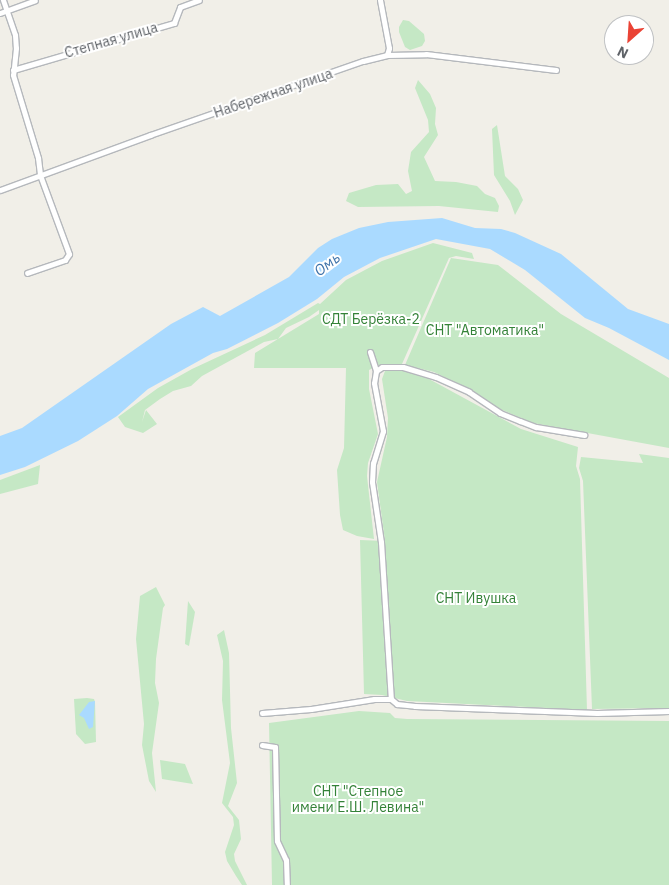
<!DOCTYPE html>
<html>
<head>
<meta charset="utf-8">
<style>
  body { margin:0 }
  #map { position:relative; width:669px; height:885px; overflow:hidden; background:#f1efe8; font-family:"IBM Plex Sans",sans-serif }
  div>[style] { position:absolute }
  .green>* { inset:0; background:#c5e8c5 }
  .water>* { inset:0; background:#aadaff }
  .roads { filter:drop-shadow(1px 0 #b5b8bc) drop-shadow(-1px 0 #b5b8bc) drop-shadow(0 1px #b5b8bc) drop-shadow(0 -1px #b5b8bc) }
  .minor>* { height:5px; margin:-2.5px; padding:0 2.5px; transform-origin:2.5px; border-radius:2.5px; background:#fff }
  span { translate:-50% -50%; white-space:nowrap; text-align:center; line-height:1.15; -webkit-text-stroke:4px #fff; paint-order:stroke }
  .street-label { font-size:14px; color:#5f6368 }
  .park-label { font-size:14px; color:#348238 }
  .water-label { font-size:15px; color:#4174aa; font-style:italic }
  .north { position:absolute; left:604px; top:15px; width:50px; height:50px; box-sizing:border-box; background:#fff; border:1px solid #bfc1c3; border-radius:50%; rotate:206deg; font-size:14px; font-weight:700; line-height:20px; text-align:center; color:#5f6368 }
  .north::after { content:''; display:block; margin:auto; width:18px; height:22px; background:#ea4335; clip-path:polygon(50% 0,100% 100%,50% 72%,0 100%) }
</style>
</head>
<body>
<div id="map">
  <div class="green">
    <div style="clip-path:polygon(403px 20px,409px 21px,424px 34px,425px 41px,422px 46px,410px 50px,405px 47px,399px 32px,399px 27px)"></div>
    <div style="clip-path:polygon(418px 80px,430px 94px,436px 108px,435px 124px,438px 135px,424px 157px,435px 181px,456px 182px,477px 186px,485px 194px,495px 198px,499px 206px,498px 212px,439px 206px,358px 207px,346px 201px,349px 193px,376px 185px,398px 184px,406px 194px,412px 191px,408px 171px,411px 152px,429px 132px,428px 120px,415px 88px)"></div>
    <div style="clip-path:polygon(497px 125px,505px 176px,518px 189px,523px 200px,515px 215px,510px 201px,494px 175px,492px 129px)"></div>
    <div style="clip-path:polygon(433px 243px,472px 253px,474px 259px,456px 256px,449px 258px,402px 364px,379px 365px,369px 370px,369px 389px,378px 434px,368px 463px,367px 476px,374px 539px,357px 536px,343px 530px,340px 515px,337px 470px,344px 448px,346px 368px,254px 368px,255px 353px,319px 314px,319px 310px,309px 317px,286px 328px,278px 339px,264px 342px,202px 376px,191px 386px,173px 391px,160px 399px,145px 410px,142px 422px,146px 410px,157px 424px,143px 433px,125px 427px,118px 417px,158px 388px,192px 369px,265px 335px,318px 303px,320px 304px,346px 280px,382px 261px)"></div>
    <div style="clip-path:polygon(451px 258px,498px 265px,561px 314px,669px 378px,669px 448px,533px 423px,500px 409px,465px 387px,434px 372px,405px 365px)"></div>
    <div style="clip-path:polygon(385px 371px,403px 371px,429px 379px,521px 429px,578px 447px,576px 466px,580px 479px,587px 710px,407px 701px,382px 695px,364px 694px,360px 540px,385px 541px,377px 482px,387px 437px,388px 418px,382px 379px)"></div>
    <div style="clip-path:polygon(639px 454px,669px 458px,669px 708px,592px 709px,583px 481px,579px 468px,581px 457px,643px 463px)"></div>
    <div style="clip-path:polygon(40px 465px,38px 484px,0 494px,0 480px)"></div>
    <div style="clip-path:polygon(156px 587px,165px 605px,163px 608px,156px 659px,155px 683px,159px 703px,152px 753px,156px 792px,149px 781px,142px 745px,144px 724px,136px 639px,140px 596px)"></div>
    <div style="clip-path:polygon(188px 601px,195px 612px,189px 646px,185px 644px)"></div>
    <div style="clip-path:polygon(224px 630px,229px 653px,231px 728px,237px 783px,228px 806px,239px 820px,241px 839px,234px 854px,235px 861px,247px 885px,242px 885px,236px 876px,227px 861px,225px 852px,234px 825px,233px 817px,222px 803px,230px 763px,222px 700px,223px 661px,217px 635px)"></div>
    <div style="clip-path:polygon(87px 698px,94px 699px,95px 702px,96px 742px,85px 744px,76px 734px,74px 699px)"></div>
    <div style="clip-path:polygon(359px 711px,390px 713px,395px 718px,407px 719px,669px 721px,669px 885px,272px 885px,269px 723px)"></div>
    <div style="clip-path:polygon(160px 760px,185px 764px,193px 784px,162px 779px)"></div>
  </div>
  <div class="water">
    <div style="clip-path:polygon(442px 218px,475px 228px,501px 229px,515px 233px,561px 254px,628px 309px,669px 324px,669px 360px,609px 328px,585px 318px,525px 270px,490px 249px,436px 239px,380px 258px,344px 277px,317px 299px,278px 323px,227px 349px,213px 353px,148px 389px,117px 416px,78px 441px,25px 467px,0 475px,0 436px,22px 428px,171px 324px,203px 307px,220px 316px,289px 277px,318px 248px,332px 239px,359px 228px,388px 222px)"></div>
    <div style="clip-path:polygon(95px 701px,93px 727px,89px 729px,84px 718px,79px 715px,89px 702px)"></div>
  </div>
  <div class="roads">
    <div class="minor">
      <div style="left:3px;top:0;width:37px;rotate:71deg"></div>
      <div style="left:15px;top:35px;width:13px;rotate:86deg"></div>
      <div style="left:16px;top:48px;width:27px;rotate:96deg"></div>
      <div style="left:13px;top:75px;width:87px;rotate:73.2deg"></div>
      <div style="left:38px;top:158px;width:17px;rotate:83deg"></div>
      <div style="left:40px;top:175px;width:84px;rotate:69.8deg"></div>
      <div style="left:69px;top:254px;width:7px;rotate:124deg"></div>
      <div style="left:65px;top:260px;width:40px;rotate:161.1deg"></div>
      <div style="left:380px;top:0;width:49px;rotate:79.4deg"></div>
      <div style="left:389px;top:48px;width:7px;rotate:106deg"></div>
      <div style="left:0;top:13px;width:37px;rotate:-20deg"></div>
      <div style="left:13px;top:70px;width:168px;rotate:-16.3deg"></div>
      <div style="left:174px;top:23px;width:17px;rotate:-69deg"></div>
      <div style="left:180px;top:7px;width:20px;rotate:-20deg"></div>
      <div style="left:0;top:190px;width:160px;rotate:-20.1deg"></div>
      <div style="left:150px;top:135px;width:225px;rotate:-19.2deg"></div>
      <div style="left:363px;top:61px;width:25px;rotate:-14deg"></div>
      <div style="left:387px;top:55px;width:39px;rotate:-1deg"></div>
      <div style="left:426px;top:54px;width:131px;rotate:7deg"></div>
      <div style="left:370px;top:352px;width:20px;rotate:72deg"></div>
      <div style="left:376px;top:371px;width:12px;rotate:99deg"></div>
      <div style="left:374px;top:383px;width:49px;rotate:79.4deg"></div>
      <div style="left:383px;top:431px;width:34px;rotate:107deg"></div>
      <div style="left:373px;top:463px;width:19px;rotate:93deg"></div>
      <div style="left:372px;top:482px;width:61px;rotate:81.5deg"></div>
      <div style="left:381px;top:542px;width:157px;rotate:86.4deg"></div>
      <div style="left:376px;top:371px;width:7px;rotate:-34deg"></div>
      <div style="left:382px;top:367px;width:21px"></div>
      <div style="left:403px;top:367px;width:34px;rotate:17deg"></div>
      <div style="left:436px;top:377px;width:36px;rotate:24deg"></div>
      <div style="left:469px;top:392px;width:37px;rotate:34deg"></div>
      <div style="left:500px;top:413px;width:22px;rotate:22deg"></div>
      <div style="left:520px;top:421px;width:17px;rotate:21deg"></div>
      <div style="left:536px;top:427px;width:49px;rotate:9.5deg"></div>
      <div style="left:262px;top:713px;width:49px;rotate:-4.7deg"></div>
      <div style="left:311px;top:709px;width:64px;rotate:-9deg"></div>
      <div style="left:374px;top:699px;width:17px"></div>
      <div style="left:391px;top:699px;width:8px;rotate:40deg"></div>
      <div style="left:397px;top:704px;width:18px;rotate:6deg"></div>
      <div style="left:415px;top:706px;width:182px;rotate:2.2deg"></div>
      <div style="left:597px;top:713px;width:72px;rotate:-1.6deg"></div>
      <div style="left:262px;top:745px;width:13px;rotate:9deg"></div>
      <div style="left:275px;top:747px;width:94px;rotate:88.8deg"></div>
      <div style="left:277px;top:841px;width:21px;rotate:65deg"></div>
      <div style="left:286px;top:860px;width:25px;rotate:88deg"></div>
    </div>
  </div>
  <div class="street-label">
    <span style="left:111px;top:40px;rotate:-16deg">Степная улица</span>
    <span style="left:273px;top:93px;rotate:-19deg">Набережная улица</span>
  </div>
  <div class="park-label">
    <span style="left:371px;top:319px">СДТ Берёзка-2</span>
    <span style="left:485px;top:330px">СНТ "Автоматика"</span>
    <span style="left:476px;top:598px">СНТ Ивушка</span>
    <span style="left:358px;top:799px">СНТ "Степное<br>имени Е.Ш. Левина"</span>
  </div>
  <div class="water-label">
    <span style="left:327px;top:264px;rotate:-38deg">Омь</span>
  </div>
  <div class="north">N</div>
</div>
</body>
</html>
